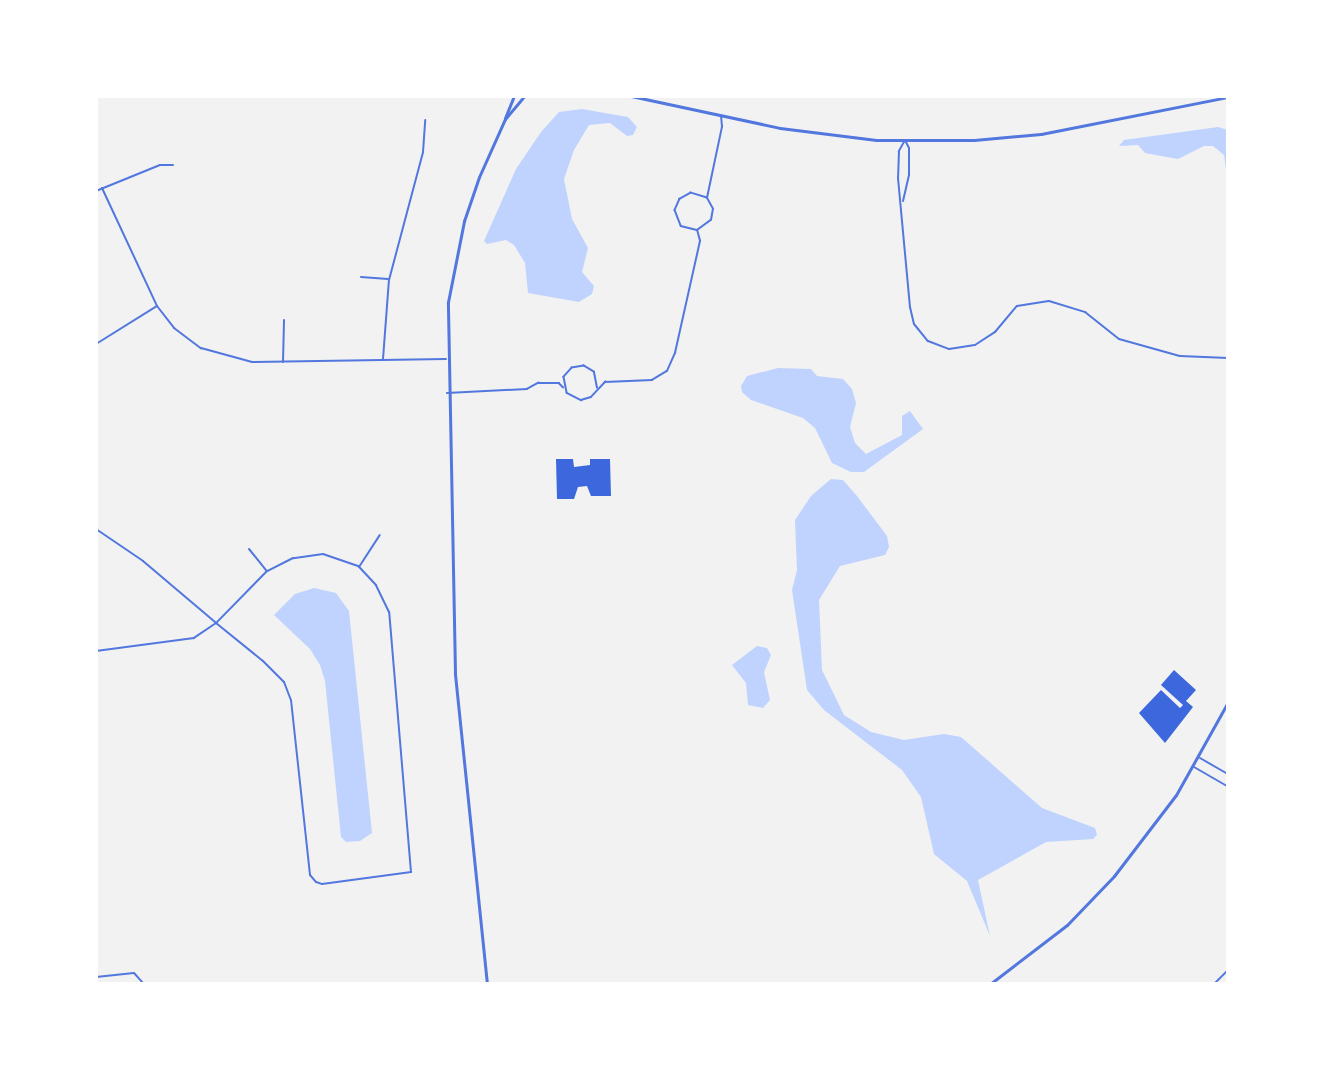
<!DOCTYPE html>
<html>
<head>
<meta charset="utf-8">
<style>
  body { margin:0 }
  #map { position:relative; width:1324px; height:1080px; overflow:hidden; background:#f2f2f2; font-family:Roboto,sans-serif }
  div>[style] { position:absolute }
  .water>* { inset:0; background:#bfd3fe }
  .building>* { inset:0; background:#3d67dc }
  .service>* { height:1.5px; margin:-0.75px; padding:0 0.75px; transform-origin:0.75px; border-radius:0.75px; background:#5277de }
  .minor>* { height:2px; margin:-1px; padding:0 1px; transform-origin:1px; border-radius:1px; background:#5277de }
  .tertiary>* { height:3px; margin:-1.5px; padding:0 1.5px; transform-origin:1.5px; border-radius:1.5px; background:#5277de }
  span { translate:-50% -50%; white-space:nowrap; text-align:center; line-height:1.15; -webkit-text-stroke:5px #fff; paint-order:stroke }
  .frame { position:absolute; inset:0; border:98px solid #fff; pointer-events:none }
</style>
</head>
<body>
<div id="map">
  <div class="water">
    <div style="clip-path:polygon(582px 109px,628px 117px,637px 127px,633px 135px,627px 136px,610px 123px,589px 125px,574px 150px,564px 179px,572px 219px,588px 248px,582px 272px,594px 286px,592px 294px,579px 302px,528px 293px,525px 263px,514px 245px,506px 240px,487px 244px,484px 241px,516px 169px,541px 132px,559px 112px)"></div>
    <div style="clip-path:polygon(1218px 127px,1228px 130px,1228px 183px,1224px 155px,1213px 146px,1204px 146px,1178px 159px,1145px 153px,1138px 145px,1119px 146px,1124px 140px)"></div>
    <div style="clip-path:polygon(778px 368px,811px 369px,817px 376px,843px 379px,852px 389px,856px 403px,850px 427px,855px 443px,866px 454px,902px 435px,902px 416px,910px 411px,923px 429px,864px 472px,851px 472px,832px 463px,815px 428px,803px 418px,751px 400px,742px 392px,741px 386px,747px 376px)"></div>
    <div style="clip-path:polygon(831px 479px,843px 480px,857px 496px,887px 536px,889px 547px,885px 555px,840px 566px,819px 600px,822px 670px,844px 715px,871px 732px,904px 740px,944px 734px,961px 737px,1042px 808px,1095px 828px,1097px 835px,1093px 839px,1046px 842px,978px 880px,990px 936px,967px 881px,934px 854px,921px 797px,902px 770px,824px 710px,807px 690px,792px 590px,797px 570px,795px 520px,811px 496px)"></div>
    <div style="clip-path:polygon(314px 588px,336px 593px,349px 611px,372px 833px,360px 841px,346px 842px,341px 837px,325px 681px,320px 665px,310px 649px,274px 615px,295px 594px)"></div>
    <div style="clip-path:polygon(757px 646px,767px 648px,771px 655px,764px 672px,770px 700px,763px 708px,748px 705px,746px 683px,732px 665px)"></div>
  </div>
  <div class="building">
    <div style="clip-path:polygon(556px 459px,573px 459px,574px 467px,590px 465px,590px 459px,610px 459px,611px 496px,591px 496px,587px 486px,578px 487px,574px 499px,557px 499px)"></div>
    <div style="clip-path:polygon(1174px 670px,1196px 690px,1186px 701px,1193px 707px,1165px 743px,1139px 713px,1161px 690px,1180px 708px,1183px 705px,1161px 685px)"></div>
  </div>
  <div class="service">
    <div style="left:707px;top:198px;width:17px;rotate:-163deg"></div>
    <div style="left:691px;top:193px;width:13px;rotate:151deg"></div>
    <div style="left:680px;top:199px;width:12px;rotate:114deg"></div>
    <div style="left:675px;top:210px;width:17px;rotate:69deg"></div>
    <div style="left:681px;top:226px;width:16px;rotate:14deg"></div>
    <div style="left:697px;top:230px;width:17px;rotate:-36deg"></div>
    <div style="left:711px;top:220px;width:11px;rotate:-80deg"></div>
    <div style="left:713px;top:209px;width:13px;rotate:-119deg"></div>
    <div style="left:707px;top:198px;width:73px;rotate:-78.1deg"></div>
    <div style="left:722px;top:127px;width:11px;rotate:-95deg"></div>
    <div style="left:597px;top:388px;width:16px;rotate:-101deg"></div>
    <div style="left:594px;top:372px;width:12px;rotate:-149deg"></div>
    <div style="left:584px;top:366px;width:12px;rotate:171deg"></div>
    <div style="left:572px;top:368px;width:12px;rotate:132deg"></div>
    <div style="left:564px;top:377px;width:16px;rotate:79deg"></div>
    <div style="left:567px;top:393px;width:16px;rotate:27deg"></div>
    <div style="left:581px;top:400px;width:10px;rotate:-17deg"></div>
    <div style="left:591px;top:397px;width:21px;rotate:-47deg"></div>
    <div style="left:605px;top:382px;width:47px;rotate:-2.4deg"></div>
    <div style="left:652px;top:380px;width:17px;rotate:-31deg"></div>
    <div style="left:667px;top:371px;width:20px;rotate:-66deg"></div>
    <div style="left:675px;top:353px;width:115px;rotate:-77.4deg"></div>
    <div style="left:700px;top:241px;width:11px;rotate:-105deg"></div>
    <div style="left:447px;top:393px;width:80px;rotate:-2.9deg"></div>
    <div style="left:527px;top:389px;width:13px;rotate:-29deg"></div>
    <div style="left:538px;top:383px;width:21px"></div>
    <div style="left:559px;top:383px;width:6px;rotate:45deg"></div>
  </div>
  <div class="minor">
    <div style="left:905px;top:140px;width:13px;rotate:119deg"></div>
    <div style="left:899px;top:151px;width:27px;rotate:92deg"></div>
    <div style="left:898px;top:178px;width:130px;rotate:84.7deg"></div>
    <div style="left:910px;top:307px;width:17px;rotate:77deg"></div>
    <div style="left:914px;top:324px;width:22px;rotate:51deg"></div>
    <div style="left:928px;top:341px;width:22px;rotate:21deg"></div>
    <div style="left:949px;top:349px;width:26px;rotate:-9deg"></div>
    <div style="left:975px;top:345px;width:24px;rotate:-33deg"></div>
    <div style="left:995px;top:332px;width:34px;rotate:-50deg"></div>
    <div style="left:1017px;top:306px;width:32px;rotate:-9deg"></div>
    <div style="left:1049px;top:301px;width:38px;rotate:17deg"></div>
    <div style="left:1085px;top:312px;width:43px;rotate:38.5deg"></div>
    <div style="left:1119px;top:339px;width:63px;rotate:15.6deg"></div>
    <div style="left:1180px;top:356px;width:48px;rotate:2.4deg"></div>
    <div style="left:102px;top:188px;width:130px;rotate:65deg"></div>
    <div style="left:157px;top:306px;width:28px;rotate:52deg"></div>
    <div style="left:174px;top:328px;width:34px;rotate:37deg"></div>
    <div style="left:201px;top:348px;width:53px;rotate:15.4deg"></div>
    <div style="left:252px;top:362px;width:194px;rotate:-0.9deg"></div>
    <div style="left:96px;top:191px;width:69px;rotate:-22.1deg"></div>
    <div style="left:160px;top:165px;width:13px"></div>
    <div style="left:903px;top:201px;width:27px;rotate:-77deg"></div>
    <div style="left:909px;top:175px;width:27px;rotate:-90deg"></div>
    <div style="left:909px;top:148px;width:9px;rotate:-117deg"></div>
    <div style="left:361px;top:277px;width:27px;rotate:4deg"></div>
    <div style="left:96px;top:344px;width:72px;rotate:-31.9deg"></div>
    <div style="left:383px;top:359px;width:79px;rotate:-85.7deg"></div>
    <div style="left:389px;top:280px;width:132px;rotate:-75.1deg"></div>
    <div style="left:423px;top:152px;width:32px;rotate:-86deg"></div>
    <div style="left:283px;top:362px;width:42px;rotate:-88.6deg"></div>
    <div style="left:96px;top:529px;width:57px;rotate:34.2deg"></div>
    <div style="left:143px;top:561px;width:96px;rotate:40.3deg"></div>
    <div style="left:216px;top:623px;width:60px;rotate:39deg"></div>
    <div style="left:263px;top:661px;width:30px;rotate:45deg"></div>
    <div style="left:284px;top:682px;width:19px;rotate:69deg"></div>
    <div style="left:291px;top:700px;width:176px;rotate:83.8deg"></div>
    <div style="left:310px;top:875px;width:9px;rotate:49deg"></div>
    <div style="left:316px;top:882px;width:6px;rotate:18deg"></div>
    <div style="left:322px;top:884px;width:90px;rotate:-7.7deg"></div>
    <div style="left:411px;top:872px;width:261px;rotate:-94.8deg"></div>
    <div style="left:389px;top:612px;width:30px;rotate:-116deg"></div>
    <div style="left:376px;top:585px;width:26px;rotate:-133deg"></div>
    <div style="left:358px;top:566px;width:37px;rotate:-161deg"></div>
    <div style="left:323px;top:554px;width:30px;rotate:172deg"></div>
    <div style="left:293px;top:558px;width:29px;rotate:153deg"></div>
    <div style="left:267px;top:571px;width:73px;rotate:134.4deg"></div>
    <div style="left:216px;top:623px;width:27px;rotate:146deg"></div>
    <div style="left:194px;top:638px;width:99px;rotate:172.4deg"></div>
    <div style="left:249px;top:549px;width:28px;rotate:51deg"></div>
    <div style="left:359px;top:567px;width:38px;rotate:-57deg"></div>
    <div style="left:1200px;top:758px;width:32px;rotate:30deg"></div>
    <div style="left:1194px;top:767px;width:39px;rotate:30deg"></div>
    <div style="left:96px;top:977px;width:38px;rotate:-6deg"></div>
    <div style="left:134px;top:973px;width:15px;rotate:48deg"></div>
    <div style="left:1214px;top:984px;width:20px;rotate:-45deg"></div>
  </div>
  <div class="tertiary">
    <div style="left:631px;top:96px;width:152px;rotate:12.1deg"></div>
    <div style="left:780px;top:128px;width:97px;rotate:7.1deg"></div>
    <div style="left:876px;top:140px;width:98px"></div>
    <div style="left:974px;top:140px;width:67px;rotate:-5.1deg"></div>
    <div style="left:1041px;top:134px;width:191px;rotate:-11.2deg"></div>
    <div style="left:505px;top:118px;width:24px;rotate:-68deg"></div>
    <div style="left:487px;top:984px;width:313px;rotate:-95.9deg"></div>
    <div style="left:455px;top:673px;width:371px;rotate:-91.1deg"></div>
    <div style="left:448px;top:302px;width:83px;rotate:-78.8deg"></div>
    <div style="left:464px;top:221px;width:46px;rotate:-71.2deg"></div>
    <div style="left:479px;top:177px;width:64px;rotate:-65.9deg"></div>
    <div style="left:505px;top:119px;width:30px;rotate:-50deg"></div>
    <div style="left:990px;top:984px;width:97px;rotate:-37.5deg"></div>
    <div style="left:1067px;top:925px;width:68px;rotate:-46.2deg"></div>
    <div style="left:1114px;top:876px;width:102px;rotate:-52.6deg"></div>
    <div style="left:1176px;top:795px;width:107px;rotate:-60.8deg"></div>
  </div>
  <div class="frame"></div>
</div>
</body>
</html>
